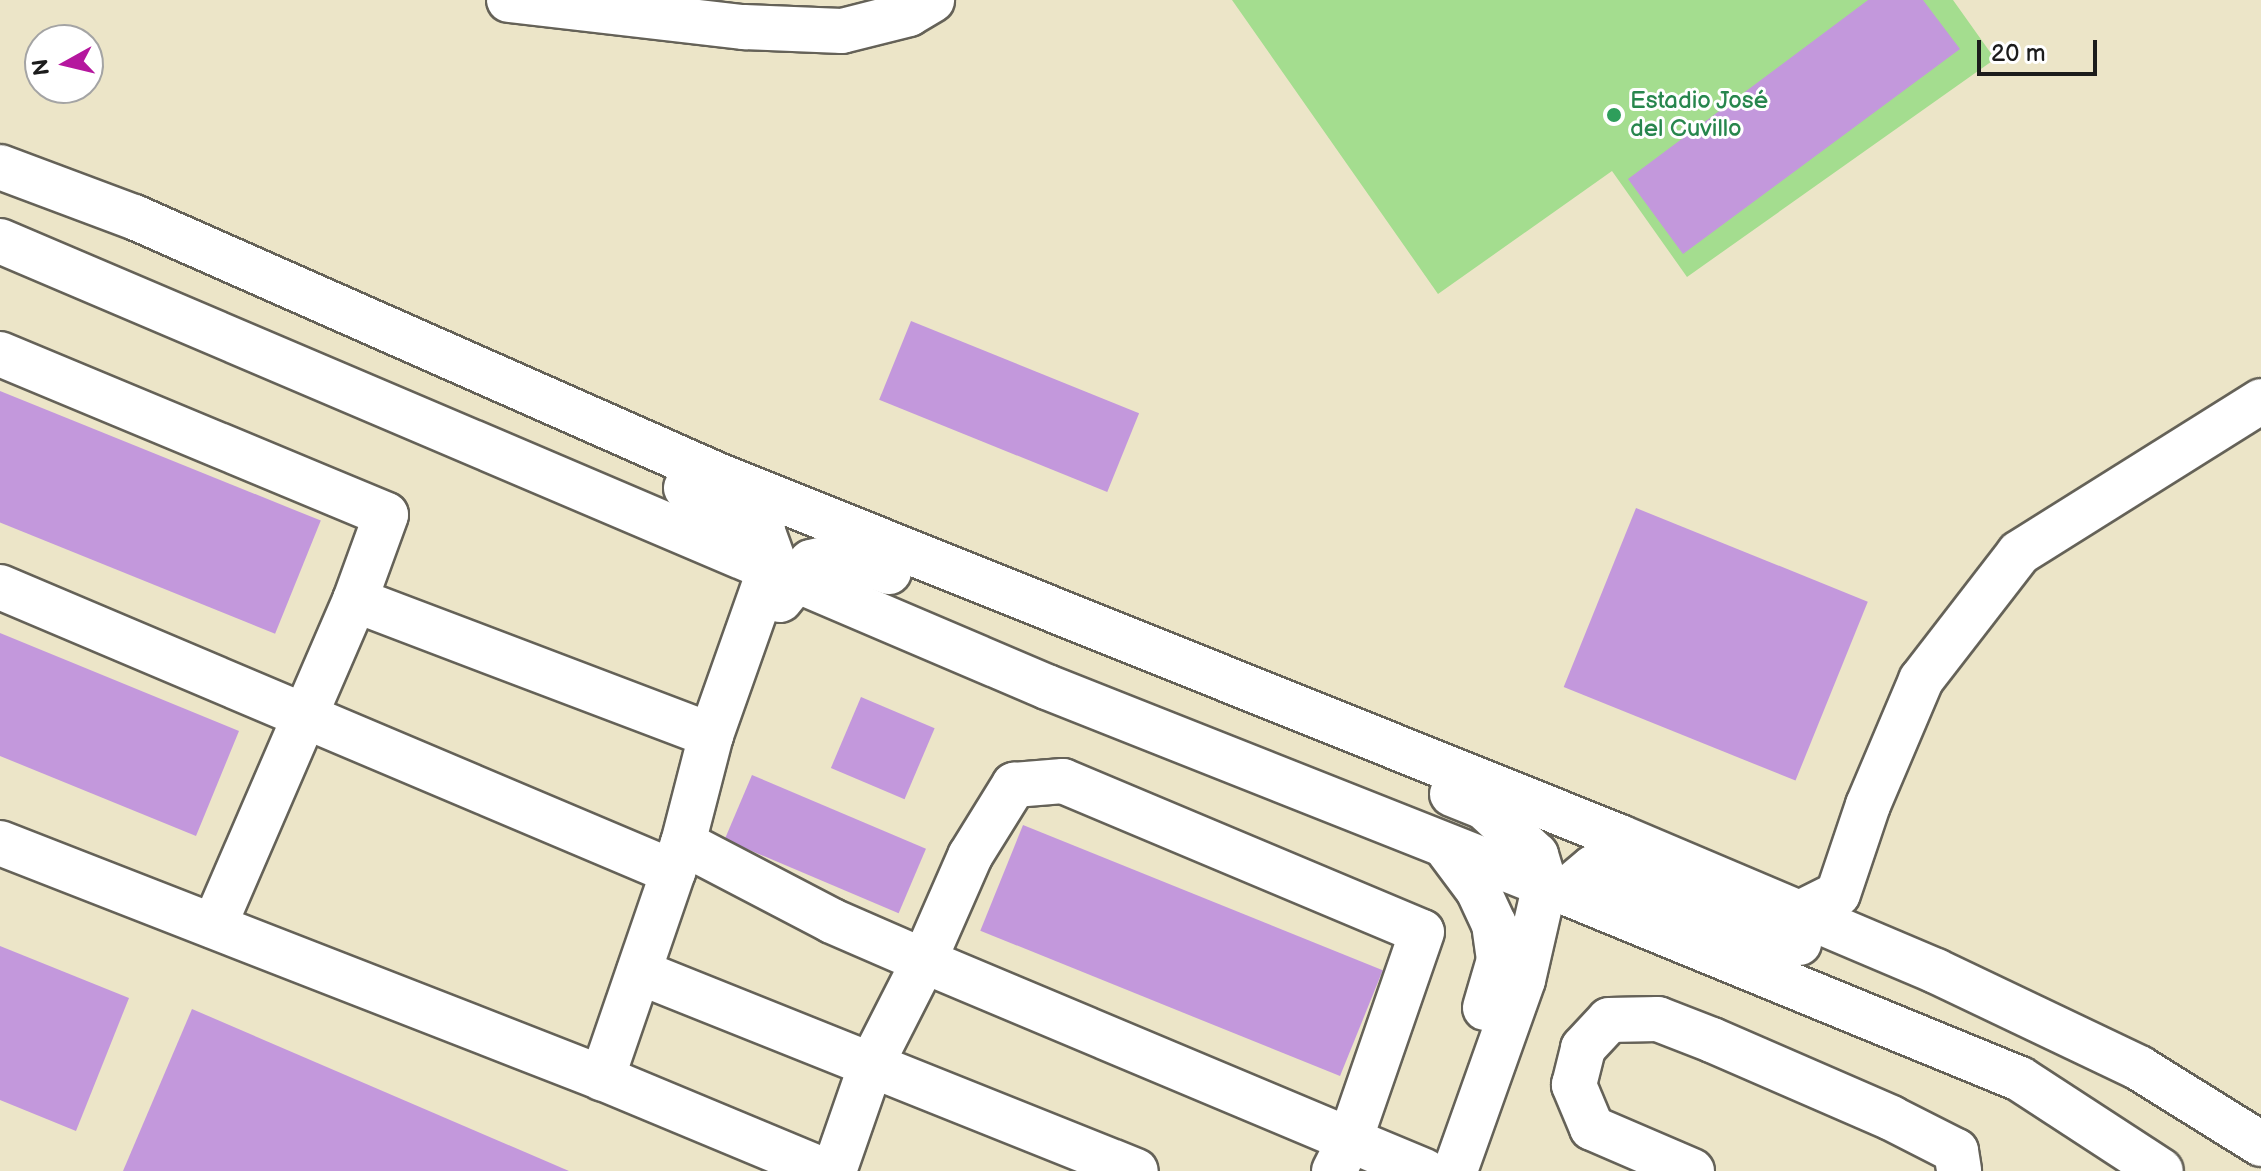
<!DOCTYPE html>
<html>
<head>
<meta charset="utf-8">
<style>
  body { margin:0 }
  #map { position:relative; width:2261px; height:1171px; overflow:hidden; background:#ece5c8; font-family:"Balsamiq Sans",sans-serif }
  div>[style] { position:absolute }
  .green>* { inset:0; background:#a4dd8f }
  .building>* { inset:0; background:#c398dc; transform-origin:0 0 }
  .roads { filter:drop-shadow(2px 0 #656258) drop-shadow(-2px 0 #656258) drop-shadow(0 2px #656258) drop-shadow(0 -2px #656258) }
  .minor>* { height:44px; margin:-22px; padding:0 22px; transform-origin:22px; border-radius:22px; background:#fff }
  .dots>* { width:22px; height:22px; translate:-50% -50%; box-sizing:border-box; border:4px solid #fff; border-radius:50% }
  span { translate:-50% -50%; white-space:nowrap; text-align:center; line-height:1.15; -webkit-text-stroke:6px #fff; paint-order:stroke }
  .leisure-label { font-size:24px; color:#27864d }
  .left { translate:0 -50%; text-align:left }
  .north { position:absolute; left:24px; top:24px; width:80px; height:80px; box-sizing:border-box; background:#fff; border:2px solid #a4a4a4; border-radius:50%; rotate:262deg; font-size:22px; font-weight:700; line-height:32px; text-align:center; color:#1c1c1c }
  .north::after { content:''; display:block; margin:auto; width:28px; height:36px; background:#b5179e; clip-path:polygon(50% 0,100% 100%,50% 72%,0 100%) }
  .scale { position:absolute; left:1977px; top:40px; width:120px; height:36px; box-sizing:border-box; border:4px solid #1c1c1c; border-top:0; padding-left:10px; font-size:24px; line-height:28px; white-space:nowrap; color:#1c1c1c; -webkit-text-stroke:6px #fff; paint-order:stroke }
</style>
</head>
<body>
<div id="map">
  <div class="green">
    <div style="clip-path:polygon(1232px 0,1953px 0,1995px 59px,1687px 277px,1612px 171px,1438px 294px)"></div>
  </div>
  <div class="building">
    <div style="clip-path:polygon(1868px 0,1923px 0,1960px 49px,1683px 254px,1628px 179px)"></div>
    <div style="left:911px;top:321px;width:246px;height:85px;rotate:22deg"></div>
    <div style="left:0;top:391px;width:346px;height:122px;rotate:22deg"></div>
    <div style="left:1636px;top:508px;width:250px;height:193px;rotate:22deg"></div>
    <div style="clip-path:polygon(0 633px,239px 731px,196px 836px,0 756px)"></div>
    <div style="left:861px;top:697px;width:80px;height:77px;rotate:23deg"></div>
    <div style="left:752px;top:775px;width:189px;height:70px;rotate:23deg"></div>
    <div style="left:1023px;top:825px;width:388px;height:114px;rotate:22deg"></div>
    <div style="clip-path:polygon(0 946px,129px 998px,76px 1131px,0 1100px)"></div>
    <div style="clip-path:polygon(192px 1009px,569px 1171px,123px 1171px)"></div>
  </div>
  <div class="roads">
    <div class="minor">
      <div style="left:509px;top:0;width:237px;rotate:6.6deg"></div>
      <div style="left:744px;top:27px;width:98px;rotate:2.3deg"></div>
      <div style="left:842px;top:31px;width:69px;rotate:-14.2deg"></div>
      <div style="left:909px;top:14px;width:27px;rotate:-31deg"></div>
      <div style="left:0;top:167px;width:143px;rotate:20.5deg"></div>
      <div style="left:134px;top:217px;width:635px;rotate:23.86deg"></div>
      <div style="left:715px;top:474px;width:975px;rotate:21.86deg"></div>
      <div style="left:1620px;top:837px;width:343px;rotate:23deg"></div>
      <div style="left:1936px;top:971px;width:225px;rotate:25.5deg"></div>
      <div style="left:2139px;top:1068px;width:144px;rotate:31.9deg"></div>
      <div style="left:0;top:241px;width:1138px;rotate:23.07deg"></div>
      <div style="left:1047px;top:687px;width:556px;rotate:21.63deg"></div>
      <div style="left:1564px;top:892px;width:493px;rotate:22.3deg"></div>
      <div style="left:2020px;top:1079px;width:168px;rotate:33.1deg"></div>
      <div style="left:0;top:354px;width:418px;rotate:22.6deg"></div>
      <div style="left:386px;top:515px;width:90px;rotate:110deg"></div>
      <div style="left:686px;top:488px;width:89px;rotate:29.7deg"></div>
      <div style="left:763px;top:532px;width:30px;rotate:70deg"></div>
      <div style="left:773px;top:560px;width:186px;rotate:109.5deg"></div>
      <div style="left:711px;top:735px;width:112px;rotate:104.5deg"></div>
      <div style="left:683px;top:843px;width:249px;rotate:109deg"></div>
      <div style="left:602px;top:1078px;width:242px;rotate:22.6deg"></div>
      <div style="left:0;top:587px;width:731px;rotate:22.95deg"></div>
      <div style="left:780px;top:600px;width:49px;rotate:-50.8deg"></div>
      <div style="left:811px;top:562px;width:32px;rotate:-13deg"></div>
      <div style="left:842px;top:555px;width:50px;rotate:19.9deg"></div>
      <div style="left:1452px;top:794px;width:35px;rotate:22deg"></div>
      <div style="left:1484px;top:807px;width:71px;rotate:42.7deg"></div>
      <div style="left:1536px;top:855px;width:30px;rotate:73deg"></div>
      <div style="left:1545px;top:884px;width:98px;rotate:102.9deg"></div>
      <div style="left:1523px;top:980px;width:203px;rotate:109.6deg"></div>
      <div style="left:0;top:843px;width:646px;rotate:21.32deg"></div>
      <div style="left:683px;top:843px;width:168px;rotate:27.6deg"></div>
      <div style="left:832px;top:921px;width:100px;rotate:23.5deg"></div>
      <div style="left:924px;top:961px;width:115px;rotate:-66.3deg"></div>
      <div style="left:970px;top:856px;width:84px;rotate:-58.2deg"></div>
      <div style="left:1014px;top:785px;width:49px;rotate:-4.7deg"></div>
      <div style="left:1063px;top:781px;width:389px;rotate:22.8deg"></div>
      <div style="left:1422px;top:932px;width:220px;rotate:109.1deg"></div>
      <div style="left:1350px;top:1140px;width:462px;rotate:-157.2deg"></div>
      <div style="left:924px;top:961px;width:117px;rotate:117deg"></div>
      <div style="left:871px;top:1065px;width:112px;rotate:109.2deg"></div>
      <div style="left:1446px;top:847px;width:54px;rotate:53.3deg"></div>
      <div style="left:1478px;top:890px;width:38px;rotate:65deg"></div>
      <div style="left:1494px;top:924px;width:36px;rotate:82deg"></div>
      <div style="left:1499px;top:960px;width:50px;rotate:106.3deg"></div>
      <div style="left:1564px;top:892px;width:38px;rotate:-40deg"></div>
      <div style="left:1593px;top:868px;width:28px;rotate:13deg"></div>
      <div style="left:1620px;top:874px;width:192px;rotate:21.1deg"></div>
      <div style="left:1800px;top:913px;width:42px;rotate:-26.6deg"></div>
      <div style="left:1838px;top:894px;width:94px;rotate:-71.4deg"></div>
      <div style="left:1868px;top:805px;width:136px;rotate:-67deg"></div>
      <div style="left:1921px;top:680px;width:160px;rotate:-52.3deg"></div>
      <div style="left:2019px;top:553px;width:286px;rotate:-32.1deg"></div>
      <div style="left:214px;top:926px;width:355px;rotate:-66.6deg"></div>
      <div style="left:355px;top:600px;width:381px;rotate:20.8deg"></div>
      <div style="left:639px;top:972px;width:535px;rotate:21.82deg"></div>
      <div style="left:1334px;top:1171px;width:35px;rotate:-63deg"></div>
      <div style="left:1350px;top:1140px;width:80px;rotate:22.7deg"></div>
      <div style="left:1692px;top:1171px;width:109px;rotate:-156.7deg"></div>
      <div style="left:1592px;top:1128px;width:47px;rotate:-112.7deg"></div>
      <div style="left:1574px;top:1085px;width:38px;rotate:-76deg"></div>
      <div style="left:1583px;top:1048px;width:38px;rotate:-47deg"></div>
      <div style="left:1609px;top:1020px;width:49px;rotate:-1.2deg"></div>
      <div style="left:1658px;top:1019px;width:58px;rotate:21.3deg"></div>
      <div style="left:1712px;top:1040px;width:195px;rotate:23.5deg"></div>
      <div style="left:1891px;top:1118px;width:73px;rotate:26.9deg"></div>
      <div style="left:1956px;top:1151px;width:20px;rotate:81deg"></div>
    </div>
  </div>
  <div class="dots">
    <div style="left:1614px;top:115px;background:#2e9e5b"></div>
  </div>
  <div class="leisure-label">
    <span class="left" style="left:1630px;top:115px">Estadio José<br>del Cuvillo</span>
  </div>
  <div class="north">N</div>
  <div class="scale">20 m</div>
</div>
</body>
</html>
